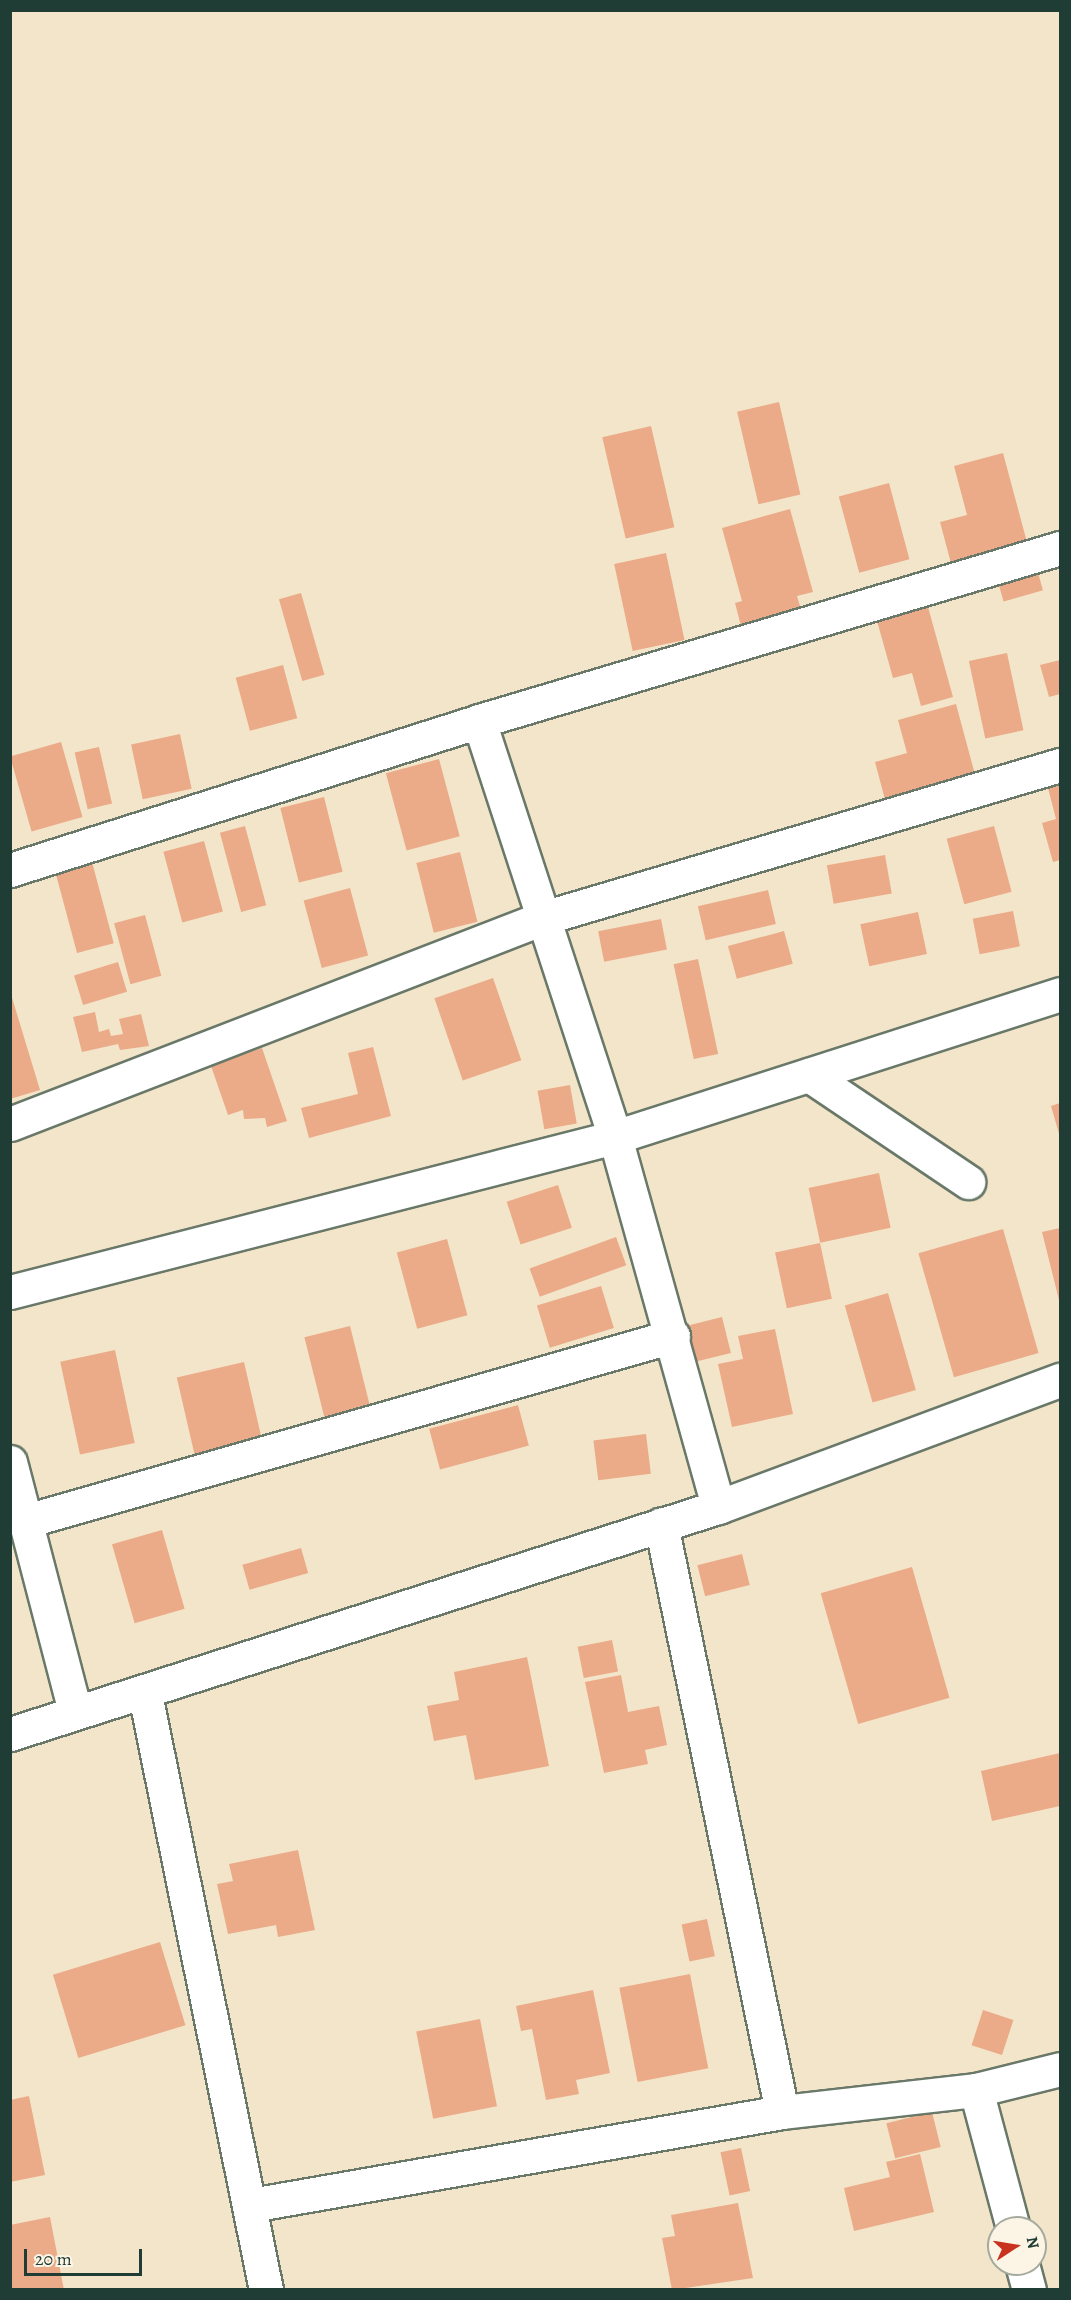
<!DOCTYPE html>
<html>
<head>
<meta charset="utf-8">
<style>
  body { margin:0 }
  #map { position:relative; width:1071px; height:2300px; overflow:hidden; background:#f3e5c9; font-family:Alegreya,serif }
  div>[style] { position:absolute }
  .building>* { inset:0; background:#ebab88; transform-origin:0 0 }
  .roads { filter:drop-shadow(2px 0 #697868) drop-shadow(-2px 0 #697868) drop-shadow(0 2px #697868) drop-shadow(0 -2px #697868) }
  .minor>* { height:33px; margin:-16.5px; padding:0 16.5px; transform-origin:16.5px; border-radius:16.5px; background:#fff }
  .tertiary>* { height:33px; margin:-16.5px; padding:0 16.5px; transform-origin:16.5px; border-radius:16.5px; background:#fff }
  span { translate:-50% -50%; white-space:nowrap; text-align:center; line-height:1.15; -webkit-text-stroke:6px #fcf5e5; paint-order:stroke }
  .frame { position:absolute; inset:0; border:12px solid #1f3d34; pointer-events:none }
  .north { position:absolute; left:987px; top:2216px; width:60px; height:60px; box-sizing:border-box; background:#fcf5e5; border:2px solid #a4ab9e; border-radius:50%; rotate:78deg; font-size:16px; font-weight:700; line-height:24px; text-align:center; color:#1f3d34 }
  .north::after { content:''; display:block; margin:auto; width:21px; height:27px; background:#c8321e; clip-path:polygon(50% 0,100% 100%,50% 72%,0 100%) }
  .scale { position:absolute; left:24px; top:2249px; width:118px; height:27px; box-sizing:border-box; border:3px solid #1f3d34; border-top:0; padding-left:8px; font-size:18px; line-height:21px; white-space:nowrap; color:#1f3d34; -webkit-text-stroke:4px #fcf5e5; paint-order:stroke }
</style>
</head>
<body>
<div id="map">
  <div class="building">
    <div style="left:779px;top:402px;width:95px;height:43px;rotate:77deg"></div>
    <div style="left:651px;top:426px;width:104px;height:50px;rotate:77deg"></div>
    <div style="clip-path:polygon(1003px 453px,1028px 546px,952px 567px,940px 522px,967px 515px,954px 466px)"></div>
    <div style="left:889px;top:483px;width:79px;height:52px;rotate:75deg"></div>
    <div style="clip-path:polygon(790px 509px,813px 592px,797px 596px,802px 613px,742px 630px,735px 603px,742px 601px,722px 528px)"></div>
    <div style="left:666px;top:553px;width:89px;height:53px;rotate:78deg"></div>
    <div style="left:1038px;top:573px;width:18px;height:41px;rotate:74deg"></div>
    <div style="left:301px;top:593px;width:85px;height:23px;rotate:74deg"></div>
    <div style="clip-path:polygon(928px 607px,953px 697px,921px 706px,912px 673px,893px 678px,877px 621px)"></div>
    <div style="left:1007px;top:653px;width:79px;height:39px;rotate:78deg"></div>
    <div style="clip-path:polygon(1060px 660px,1060px 694px,1049px 697px,1040px 665px)"></div>
    <div style="left:283px;top:665px;width:55px;height:49px;rotate:75deg"></div>
    <div style="clip-path:polygon(956px 704px,977px 782px,887px 807px,875px 762px,907px 753px,898px 720px)"></div>
    <div style="left:180px;top:734px;width:56px;height:50px;rotate:78deg"></div>
    <div style="left:61px;top:742px;width:78px;height:53px;rotate:74deg"></div>
    <div style="left:99px;top:747px;width:58px;height:25px;rotate:77deg"></div>
    <div style="left:439px;top:759px;width:80px;height:55px;rotate:75deg"></div>
    <div style="clip-path:polygon(1060px 785px,1060px 860px,1053px 862px,1042px 823px,1056px 819px,1048px 788px)"></div>
    <div style="left:324px;top:797px;width:77px;height:45px;rotate:76deg"></div>
    <div style="left:245px;top:826px;width:82px;height:26px;rotate:75deg"></div>
    <div style="left:994px;top:826px;width:68px;height:49px;rotate:75deg"></div>
    <div style="left:204px;top:841px;width:73px;height:42px;rotate:75deg"></div>
    <div style="left:460px;top:852px;width:72px;height:45px;rotate:76deg"></div>
    <div style="left:885px;top:855px;width:39px;height:59px;rotate:80deg"></div>
    <div style="left:92px;top:862px;width:84px;height:38px;rotate:75deg"></div>
    <div style="left:350px;top:888px;width:70px;height:48px;rotate:75deg"></div>
    <div style="left:768px;top:890px;width:35px;height:72px;rotate:77deg"></div>
    <div style="left:1013px;top:911px;width:36px;height:41px;rotate:79deg"></div>
    <div style="left:918px;top:912px;width:43px;height:59px;rotate:78deg"></div>
    <div style="left:145px;top:915px;width:63px;height:32px;rotate:75deg"></div>
    <div style="left:661px;top:919px;width:31px;height:64px;rotate:79deg"></div>
    <div style="left:784px;top:931px;width:34px;height:58px;rotate:75deg"></div>
    <div style="left:698px;top:959px;width:97px;height:25px;rotate:78deg"></div>
    <div style="left:118px;top:962px;width:31px;height:46px;rotate:73deg"></div>
    <div style="left:493px;top:978px;width:87px;height:62px;rotate:71deg"></div>
    <div style="clip-path:polygon(10px 991px,40px 1090px,10px 1099px)"></div>
    <div style="clip-path:polygon(95px 1012px,99px 1032px,109px 1029px,111px 1036px,123px 1034px,119px 1019px,141px 1014px,149px 1046px,120px 1050px,118px 1044px,82px 1052px,73px 1017px)"></div>
    <div style="clip-path:polygon(373px 1047px,391px 1116px,309px 1138px,301px 1108px,358px 1094px,348px 1053px)"></div>
    <div style="clip-path:polygon(262px 1048px,287px 1121px,267px 1127px,265px 1118px,244px 1119px,243px 1110px,228px 1115px,211px 1066px)"></div>
    <div style="left:570px;top:1085px;width:39px;height:33px;rotate:80deg"></div>
    <div style="clip-path:polygon(1060px 1103px,1060px 1137px,1051px 1106px)"></div>
    <div style="left:879px;top:1173px;width:56px;height:72px;rotate:78deg"></div>
    <div style="left:558px;top:1185px;width:45px;height:54px;rotate:72deg"></div>
    <div style="clip-path:polygon(1060px 1228px,1060px 1304px,1042px 1232px)"></div>
    <div style="left:1003px;top:1229px;width:129px;height:88px;rotate:74deg"></div>
    <div style="left:616px;top:1237px;width:30px;height:92px;rotate:70deg"></div>
    <div style="left:447px;top:1239px;width:79px;height:52px;rotate:75deg"></div>
    <div style="left:820px;top:1243px;width:57px;height:46px;rotate:78deg"></div>
    <div style="left:601px;top:1286px;width:44px;height:67px;rotate:73deg"></div>
    <div style="left:888px;top:1293px;width:101px;height:45px;rotate:74deg"></div>
    <div style="left:722px;top:1317px;width:37px;height:39px;rotate:76deg"></div>
    <div style="left:350px;top:1326px;width:85px;height:47px;rotate:76deg"></div>
    <div style="clip-path:polygon(775px 1329px,793px 1414px,732px 1427px,718px 1364px,743px 1359px,738px 1336px)"></div>
    <div style="left:115px;top:1350px;width:95px;height:56px;rotate:78deg"></div>
    <div style="left:244px;top:1362px;width:92px;height:69px;rotate:77deg"></div>
    <div style="left:518px;top:1405px;width:42px;height:92px;rotate:75deg"></div>
    <div style="left:646px;top:1434px;width:40px;height:53px;rotate:83deg"></div>
    <div style="left:162px;top:1530px;width:82px;height:52px;rotate:74deg"></div>
    <div style="left:301px;top:1548px;width:26px;height:61px;rotate:74deg"></div>
    <div style="left:742px;top:1554px;width:32px;height:46px;rotate:76deg"></div>
    <div style="left:912px;top:1567px;width:136px;height:95px;rotate:74deg"></div>
    <div style="left:612px;top:1640px;width:32px;height:35px;rotate:79deg"></div>
    <div style="clip-path:polygon(527px 1657px,549px 1766px,475px 1780px,466px 1735px,434px 1741px,427px 1706px,459px 1700px,454px 1672px)"></div>
    <div style="clip-path:polygon(621px 1675px,628px 1712px,659px 1706px,667px 1745px,645px 1750px,648px 1764px,604px 1773px,585px 1682px)"></div>
    <div style="clip-path:polygon(1060px 1753px,1060px 1806px,992px 1821px,981px 1771px)"></div>
    <div style="clip-path:polygon(298px 1850px,315px 1930px,278px 1937px,276px 1925px,228px 1934px,217px 1884px,233px 1881px,229px 1864px)"></div>
    <div style="left:707px;top:1919px;width:38px;height:26px;rotate:78deg"></div>
    <div style="left:160px;top:1942px;width:87px;height:112px;rotate:73deg"></div>
    <div style="left:690px;top:1974px;width:96px;height:72px;rotate:79deg"></div>
    <div style="clip-path:polygon(593px 1990px,610px 2073px,576px 2080px,579px 2094px,546px 2100px,532px 2029px,521px 2031px,516px 2006px)"></div>
    <div style="left:983px;top:2010px;width:32px;height:37px;rotate:18deg"></div>
    <div style="left:480px;top:2019px;width:89px;height:65px;rotate:79deg"></div>
    <div style="clip-path:polygon(29px 2096px,45px 2175px,10px 2182px,10px 2100px)"></div>
    <div style="left:932px;top:2112px;width:36px;height:47px;rotate:76deg"></div>
    <div style="left:741px;top:2148px;width:44px;height:21px;rotate:78deg"></div>
    <div style="clip-path:polygon(920px 2154px,934px 2212px,854px 2231px,844px 2188px,890px 2177px,886px 2162px)"></div>
    <div style="clip-path:polygon(738px 2203px,753px 2278px,672px 2290px,662px 2238px,675px 2236px,671px 2215px)"></div>
    <div style="clip-path:polygon(50px 2217px,64px 2290px,10px 2290px,10px 2225px)"></div>
  </div>
  <div class="roads">
    <div class="minor">
      <div style="left:479px;top:721px;width:438px;rotate:71.9deg"></div>
      <div style="left:615px;top:1137px;width:384px;rotate:74.4deg"></div>
      <div style="left:10px;top:870px;width:492px;rotate:-17.6deg"></div>
      <div style="left:479px;top:721px;width:606px;rotate:-16.58deg"></div>
      <div style="left:809px;top:1075px;width:192px;rotate:33.9deg"></div>
      <div style="left:10px;top:1124px;width:571px;rotate:-21.13deg"></div>
      <div style="left:543px;top:918px;width:539px;rotate:-16.49deg"></div>
      <div style="left:10px;top:1292px;width:625px;rotate:-14.37deg"></div>
      <div style="left:615px;top:1137px;width:467px;rotate:-17.8deg"></div>
      <div style="left:10px;top:1462px;width:257px;rotate:75.4deg"></div>
      <div style="left:26px;top:1521px;width:673px;rotate:-15.96deg"></div>
      <div style="left:145px;top:1694px;width:608px;rotate:78.52deg"></div>
      <div style="left:782px;top:2112px;width:195px;rotate:-6.5deg"></div>
      <div style="left:251px;top:2205px;width:539px;rotate:-9.93deg"></div>
      <div style="left:782px;top:2112px;width:600px;rotate:-101.63deg"></div>
      <div style="left:1013px;top:2228px;width:143px;rotate:-105deg"></div>
      <div style="left:976px;top:2090px;width:87px;rotate:-14deg"></div>
      <div style="left:1022px;top:2264px;width:27px;rotate:75deg"></div>
    </div>
    <div class="tertiary">
      <div style="left:10px;top:1734px;width:744px;rotate:-17.78deg"></div>
      <div style="left:718px;top:1507px;width:365px;rotate:-20.4deg"></div>
    </div>
  </div>
  <div class="frame"></div>
  <div class="north">N</div>
  <div class="scale">20 m</div>
</div>
</body>
</html>
